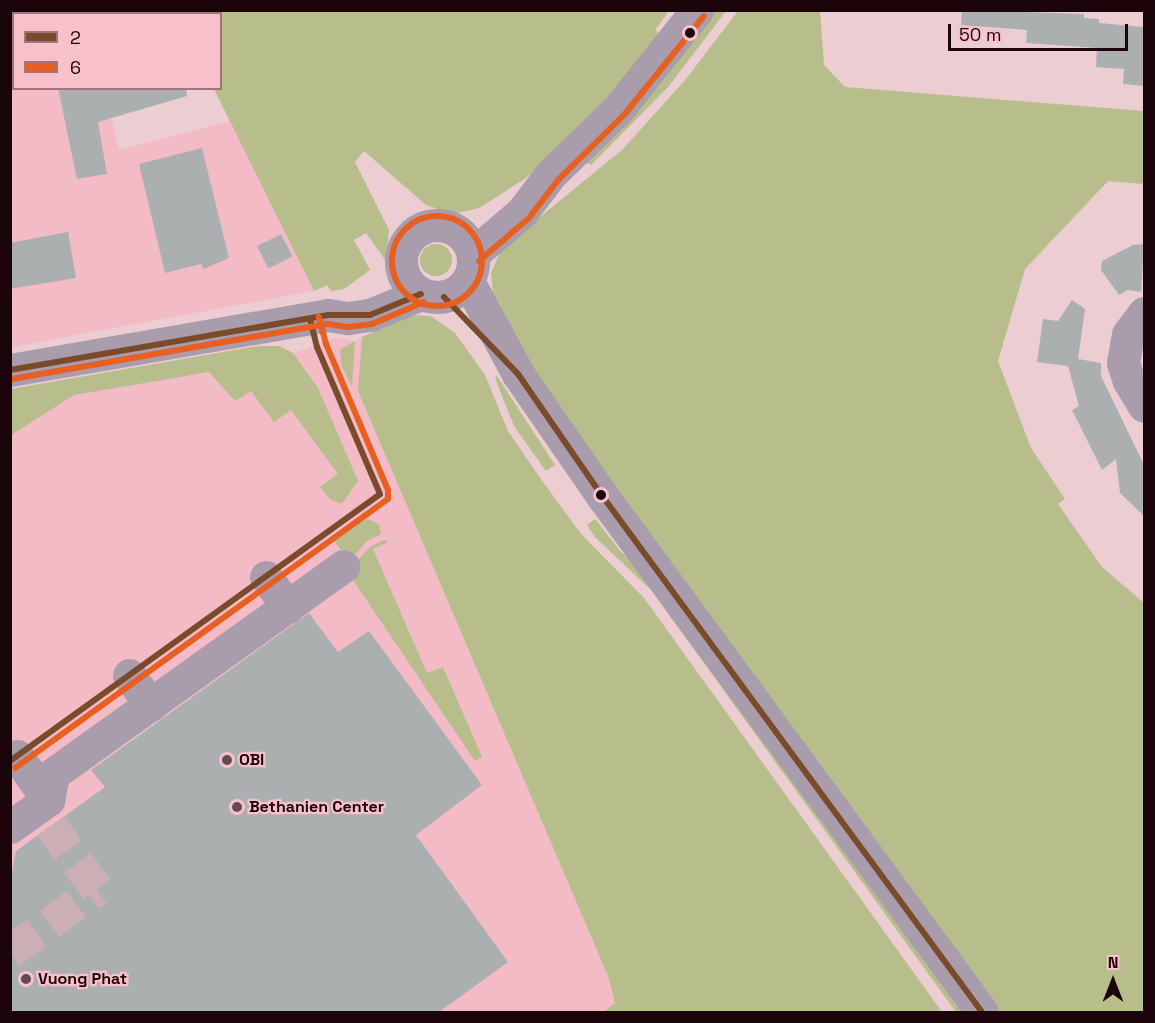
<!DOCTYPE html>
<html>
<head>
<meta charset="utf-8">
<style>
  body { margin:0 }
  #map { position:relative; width:1155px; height:1023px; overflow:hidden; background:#ebcdd2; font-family:"Space Grotesk",sans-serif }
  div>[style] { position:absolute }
  .built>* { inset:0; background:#f3bbc5 }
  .green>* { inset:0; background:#b7bd8b }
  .round { border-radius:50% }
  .building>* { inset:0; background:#acafaf; transform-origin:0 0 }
  .minor-tunnel>* { height:33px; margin-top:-16.5px; transform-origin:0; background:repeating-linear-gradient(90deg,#ccafb4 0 33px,transparent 0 49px) }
  .minor>* { height:33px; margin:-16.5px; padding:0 16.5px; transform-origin:16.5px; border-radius:16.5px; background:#a99cad }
  .minor>.ring { margin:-16.5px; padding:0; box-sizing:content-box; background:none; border:33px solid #a99cad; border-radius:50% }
  .bus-1>* { height:6px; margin:-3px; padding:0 3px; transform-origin:3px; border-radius:3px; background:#7a4b2a }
  .bus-2>* { height:6px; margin:-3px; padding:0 3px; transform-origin:3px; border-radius:3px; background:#e76021 }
  .bus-2>.ring { margin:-3px; padding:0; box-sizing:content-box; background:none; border:6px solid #e76021; border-radius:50% }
  .dots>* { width:16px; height:16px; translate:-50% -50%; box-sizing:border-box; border:3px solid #f8c0ca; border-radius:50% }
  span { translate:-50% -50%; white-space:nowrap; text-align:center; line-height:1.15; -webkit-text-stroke:4.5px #f8c0ca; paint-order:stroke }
  .poi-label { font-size:16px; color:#1b050a; font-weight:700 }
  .left { translate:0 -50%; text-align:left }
  .frame { position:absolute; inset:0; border:12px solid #1b050a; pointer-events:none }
  .legend { position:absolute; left:12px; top:12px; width:210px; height:78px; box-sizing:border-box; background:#f8c0ca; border:2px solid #a0757d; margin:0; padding:8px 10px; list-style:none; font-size:18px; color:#1b050a }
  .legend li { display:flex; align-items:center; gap:12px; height:30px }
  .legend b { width:30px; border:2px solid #a0757d }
  .north { position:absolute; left:1083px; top:951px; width:60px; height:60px; -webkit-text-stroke:4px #f8c0ca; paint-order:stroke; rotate:0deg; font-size:16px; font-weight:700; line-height:24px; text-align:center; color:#1b050a }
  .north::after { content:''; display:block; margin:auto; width:21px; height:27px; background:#1b050a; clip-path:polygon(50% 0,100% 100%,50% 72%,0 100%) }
  .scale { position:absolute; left:948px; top:24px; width:180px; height:27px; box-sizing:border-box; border:3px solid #1b050a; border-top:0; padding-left:8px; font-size:18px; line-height:21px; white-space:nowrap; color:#1b050a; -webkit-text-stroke:4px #f8c0ca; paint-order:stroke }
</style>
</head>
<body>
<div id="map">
  <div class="built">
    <div style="clip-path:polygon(11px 33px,14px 88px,104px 89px,119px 150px,230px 121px,314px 291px,11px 347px)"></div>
    <div style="clip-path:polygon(362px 337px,358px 391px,608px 976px,615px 1004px,603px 1012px,11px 1012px,11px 389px,258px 346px,279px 346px,293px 353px,336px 338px,355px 341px)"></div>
  </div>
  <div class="green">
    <div style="clip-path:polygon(10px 11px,669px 11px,655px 30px,663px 37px,564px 144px,526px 178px,479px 208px,453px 214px,426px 205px,364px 151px,355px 162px,389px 230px,386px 261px,366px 233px,354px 240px,370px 270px,344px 289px,331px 291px,327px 285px,314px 291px,214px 89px,220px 88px,220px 14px,14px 14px,13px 33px)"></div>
    <div style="clip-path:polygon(712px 11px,726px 11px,669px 86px,591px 165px,581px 161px)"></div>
    <div style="clip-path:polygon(738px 11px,820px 11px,824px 65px,845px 87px,1144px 111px,1144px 184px,1108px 181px,1025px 269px,998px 361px,1031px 448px,1065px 499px,1058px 504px,1102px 567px,1144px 603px,1144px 1012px,997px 1012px,522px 364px,494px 312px,501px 306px,493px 293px,491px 273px,502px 248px,622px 150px,686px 79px)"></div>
    <div class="round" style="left:420px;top:244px;width:32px;height:32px"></div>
    <div style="clip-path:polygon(411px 315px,431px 316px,455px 333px,485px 375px,508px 431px,538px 475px,581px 534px,644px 598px,942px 1012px,603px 1012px,615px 1003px,608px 976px,358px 391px,362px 337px)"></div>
    <div style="clip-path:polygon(355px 341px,352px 387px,342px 367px,340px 350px)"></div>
    <div style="clip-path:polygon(258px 346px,279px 346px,293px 353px,318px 388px,358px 481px,342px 504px,331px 500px,320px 487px,338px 474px,291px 410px,274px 422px,251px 391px,235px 401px,209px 372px,74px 395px,11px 435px,11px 389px)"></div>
    <div style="clip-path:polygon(497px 376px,555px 465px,546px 471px,514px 426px,495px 378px)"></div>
    <div style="clip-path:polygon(368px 519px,379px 524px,381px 534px,367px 541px,353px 557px,342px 551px,332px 538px,352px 523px)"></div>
    <div style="clip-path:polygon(595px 519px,621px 552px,644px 570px,968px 1012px,956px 1012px,651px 590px,595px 537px,587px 525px)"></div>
    <div style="clip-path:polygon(384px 540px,388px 542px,373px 549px,427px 673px,443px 667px,482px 757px,475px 761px,347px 571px,370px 547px)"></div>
  </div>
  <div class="building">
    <div style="clip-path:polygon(962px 10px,1084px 14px,1084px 18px,1099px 19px,1099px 23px,1144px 27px,1144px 86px,1123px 84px,1124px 69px,1096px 67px,1097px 48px,1026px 43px,1027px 30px,961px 25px)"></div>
    <div style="clip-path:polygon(58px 88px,186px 88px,187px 96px,98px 122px,107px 174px,77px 179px)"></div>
    <div style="clip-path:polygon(202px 148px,229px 258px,204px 269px,201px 264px,165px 273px,139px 164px)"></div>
    <div style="clip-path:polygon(68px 232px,76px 278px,10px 289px,10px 243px)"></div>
    <div style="left:281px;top:234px;width:25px;height:27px;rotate:63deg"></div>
    <div style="clip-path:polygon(1144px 244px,1141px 292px,1128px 290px,1119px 295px,1101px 270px,1102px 261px,1133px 245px)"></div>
    <div style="clip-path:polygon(1072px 300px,1085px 309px,1078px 359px,1101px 363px,1101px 376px,1144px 465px,1144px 516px,1120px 493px,1116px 459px,1102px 470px,1072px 410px,1079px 406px,1068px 366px,1037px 362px,1043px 319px,1058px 321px)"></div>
    <div style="clip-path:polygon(309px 613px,338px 652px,369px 631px,482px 785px,416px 835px,508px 962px,439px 1012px,10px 1012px,10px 882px,16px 851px,105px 787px,91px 770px)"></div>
  </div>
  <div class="minor-tunnel">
    <div style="left:10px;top:952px;width:107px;rotate:-35.9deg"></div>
    <div style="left:97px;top:889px;width:78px;rotate:-126.1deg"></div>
  </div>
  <div class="minor">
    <div class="ring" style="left:401px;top:225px;width:39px;height:39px"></div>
    <div style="left:473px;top:254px;width:65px;rotate:-40.6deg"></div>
    <div style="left:522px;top:212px;width:48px;rotate:-52.7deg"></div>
    <div style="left:551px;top:174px;width:93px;rotate:-44.1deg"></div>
    <div style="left:618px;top:109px;width:127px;rotate:-51.4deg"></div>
    <div style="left:468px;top:281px;width:106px;rotate:61.7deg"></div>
    <div style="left:518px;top:374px;width:150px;rotate:55.4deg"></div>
    <div style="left:603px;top:497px;width:639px;rotate:53.65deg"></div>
    <div style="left:1144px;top:313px;width:26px;rotate:127deg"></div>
    <div style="left:1128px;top:334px;width:29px;rotate:100deg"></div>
    <div style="left:1123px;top:363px;width:19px;rotate:72deg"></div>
    <div style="left:1129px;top:381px;width:29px;rotate:59deg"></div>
    <div style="left:10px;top:370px;width:323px;rotate:-9.8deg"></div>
    <div style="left:328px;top:315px;width:20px;rotate:9deg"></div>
    <div style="left:348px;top:318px;width:22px;rotate:-8deg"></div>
    <div style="left:370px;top:315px;width:55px;rotate:-22.4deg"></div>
    <div style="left:266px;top:577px;width:37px;rotate:54deg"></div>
    <div style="left:129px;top:675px;width:37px;rotate:54deg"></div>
    <div style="left:17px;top:756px;width:54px;rotate:54.8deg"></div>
    <div style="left:10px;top:827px;width:47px;rotate:-35.4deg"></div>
    <div style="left:48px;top:800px;width:26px;rotate:-79deg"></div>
    <div style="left:53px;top:774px;width:357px;rotate:-35.6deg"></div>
  </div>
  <div class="bus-1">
    <div style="left:444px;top:297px;width:107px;rotate:46.1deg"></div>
    <div style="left:518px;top:374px;width:150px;rotate:55.4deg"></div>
    <div style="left:603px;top:497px;width:639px;rotate:53.65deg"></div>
    <div style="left:310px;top:319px;width:29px;rotate:76deg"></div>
    <div style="left:317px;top:347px;width:160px;rotate:66.8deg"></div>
    <div style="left:10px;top:370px;width:323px;rotate:-9.8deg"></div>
    <div style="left:328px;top:315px;width:42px"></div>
    <div style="left:370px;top:315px;width:55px;rotate:-22.4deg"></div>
    <div style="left:10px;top:761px;width:456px;rotate:-35.8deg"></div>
  </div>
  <div class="bus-2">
    <div class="ring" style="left:392px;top:216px;width:84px;height:84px"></div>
    <div style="left:479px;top:261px;width:66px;rotate:-40.7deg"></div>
    <div style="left:529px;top:218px;width:48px;rotate:-52.7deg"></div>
    <div style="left:558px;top:180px;width:93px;rotate:-44.6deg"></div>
    <div style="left:624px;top:115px;width:127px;rotate:-51.1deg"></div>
    <div style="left:12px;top:379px;width:321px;rotate:-9.9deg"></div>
    <div style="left:328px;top:324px;width:20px;rotate:9deg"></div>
    <div style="left:348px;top:327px;width:24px;rotate:-7deg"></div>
    <div style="left:372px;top:324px;width:56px;rotate:-22.9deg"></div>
    <div style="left:15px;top:768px;width:460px;rotate:-35.8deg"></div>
    <div style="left:388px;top:499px;width:9px;rotate:-90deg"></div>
    <div style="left:388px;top:490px;width:159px;rotate:-113deg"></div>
    <div style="left:326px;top:344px;width:28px;rotate:-105deg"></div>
  </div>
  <div class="dots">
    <div style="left:690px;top:33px;background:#1b050a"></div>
    <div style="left:601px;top:495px;background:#1b050a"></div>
    <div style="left:227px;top:760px;background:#644b50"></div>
    <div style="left:237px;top:807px;background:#644b50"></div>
    <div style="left:26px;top:979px;background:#644b50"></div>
  </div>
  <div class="poi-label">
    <span class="left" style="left:239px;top:760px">OBI</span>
    <span class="left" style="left:249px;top:807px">Bethanien Center</span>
    <span class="left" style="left:38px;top:979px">Vuong Phat</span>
  </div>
  <div class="frame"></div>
  <ul class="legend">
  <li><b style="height:8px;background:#7a4b2a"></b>2</li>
  <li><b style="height:8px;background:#e76021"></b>6</li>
  </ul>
  <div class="north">N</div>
  <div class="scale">50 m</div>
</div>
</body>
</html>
